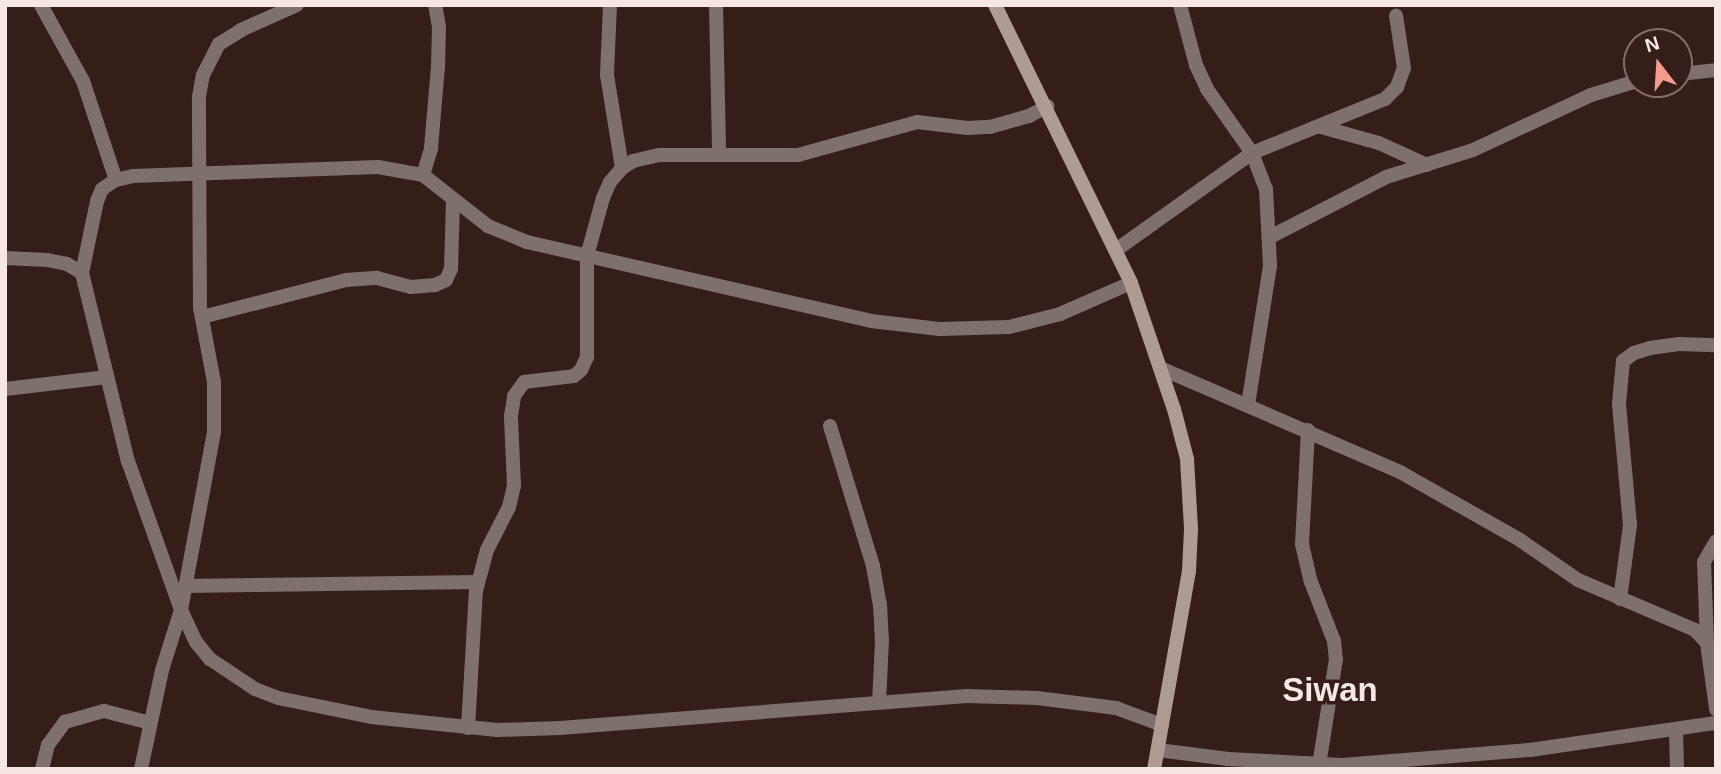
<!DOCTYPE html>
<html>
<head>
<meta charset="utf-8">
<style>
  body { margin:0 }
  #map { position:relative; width:1721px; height:774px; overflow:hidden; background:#351e1a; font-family:Helvetica,sans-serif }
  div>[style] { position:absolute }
  .minor>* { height:14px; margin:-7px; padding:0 7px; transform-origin:7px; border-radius:7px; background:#7d706d }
  .tertiary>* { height:14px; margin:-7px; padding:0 7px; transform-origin:7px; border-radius:7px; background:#7d706d }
  .secondary>* { height:14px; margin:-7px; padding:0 7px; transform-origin:7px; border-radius:7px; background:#af9a96 }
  span { translate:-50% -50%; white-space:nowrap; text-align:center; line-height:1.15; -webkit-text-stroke:7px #351e1a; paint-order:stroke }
  .town-label { font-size:33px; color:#f7e7e4; font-weight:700 }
  .frame { position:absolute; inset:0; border:7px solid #f7e7e4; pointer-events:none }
  .north { position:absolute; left:1623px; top:28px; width:70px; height:70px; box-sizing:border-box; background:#351e1a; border:2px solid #836e6b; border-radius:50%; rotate:343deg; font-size:19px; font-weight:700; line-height:28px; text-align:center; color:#f7e7e4 }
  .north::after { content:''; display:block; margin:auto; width:24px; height:32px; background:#f49d8d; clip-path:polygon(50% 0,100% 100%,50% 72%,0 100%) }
</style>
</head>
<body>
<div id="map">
  <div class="minor">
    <div style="left:41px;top:5px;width:87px;rotate:61.1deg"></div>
    <div style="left:83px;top:81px;width:104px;rotate:71.6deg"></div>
    <div style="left:610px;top:5px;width:70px;rotate:92.5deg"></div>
    <div style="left:607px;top:75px;width:94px;rotate:80.8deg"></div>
    <div style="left:716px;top:5px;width:149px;rotate:88.8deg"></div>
    <div style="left:1180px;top:5px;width:62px;rotate:75.1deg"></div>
    <div style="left:1196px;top:65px;width:26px;rotate:65deg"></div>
    <div style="left:1207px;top:89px;width:78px;rotate:54.9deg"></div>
    <div style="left:1252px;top:153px;width:39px;rotate:69deg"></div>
    <div style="left:1266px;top:189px;width:77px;rotate:87deg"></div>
    <div style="left:1270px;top:266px;width:141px;rotate:99deg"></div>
    <div style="left:1679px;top:74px;width:37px;rotate:-6deg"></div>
    <div style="left:1321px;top:127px;width:60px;rotate:15.4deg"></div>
    <div style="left:1379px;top:143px;width:53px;rotate:24.6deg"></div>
    <div style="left:423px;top:175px;width:28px;rotate:-73deg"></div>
    <div style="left:431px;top:148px;width:81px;rotate:-85.1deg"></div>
    <div style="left:438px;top:67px;width:40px;rotate:-88.6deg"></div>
    <div style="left:439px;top:27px;width:22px;rotate:-100deg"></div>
    <div style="left:1270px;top:237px;width:131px;rotate:-27.3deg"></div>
    <div style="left:1386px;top:177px;width:91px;rotate:-17.2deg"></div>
    <div style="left:1473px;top:150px;width:130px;rotate:-25deg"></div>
    <div style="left:1591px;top:95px;width:48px;rotate:-16.9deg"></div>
    <div style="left:1116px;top:250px;width:167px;rotate:-35.5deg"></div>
    <div style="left:1252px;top:153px;width:144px;rotate:-22.1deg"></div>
    <div style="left:1385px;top:99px;width:17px;rotate:-45deg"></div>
    <div style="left:1397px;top:87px;width:20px;rotate:-70deg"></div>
    <div style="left:1404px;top:68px;width:53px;rotate:-98.7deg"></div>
    <div style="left:82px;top:273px;width:74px;rotate:-78.2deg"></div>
    <div style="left:97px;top:201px;width:13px;rotate:-67deg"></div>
    <div style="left:102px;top:189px;width:17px;rotate:-33deg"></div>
    <div style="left:116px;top:180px;width:17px;rotate:-13deg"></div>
    <div style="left:133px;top:176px;width:245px;rotate:-2.1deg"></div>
    <div style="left:378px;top:167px;width:46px;rotate:10.1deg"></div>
    <div style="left:423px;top:175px;width:83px;rotate:38.1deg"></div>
    <div style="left:488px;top:226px;width:42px;rotate:22.3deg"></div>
    <div style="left:527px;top:242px;width:353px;rotate:12.9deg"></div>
    <div style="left:871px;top:321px;width:69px;rotate:6.6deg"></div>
    <div style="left:940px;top:329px;width:69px;rotate:-1.7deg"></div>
    <div style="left:1009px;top:327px;width:53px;rotate:-14.3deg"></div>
    <div style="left:1060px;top:314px;width:77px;rotate:-23.6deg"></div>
    <div style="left:202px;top:317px;width:149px;rotate:-14.4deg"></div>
    <div style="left:346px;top:280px;width:31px;rotate:-4deg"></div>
    <div style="left:377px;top:278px;width:35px;rotate:15deg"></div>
    <div style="left:411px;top:287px;width:24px;rotate:-5deg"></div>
    <div style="left:435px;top:285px;width:12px;rotate:-24deg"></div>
    <div style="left:446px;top:280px;width:12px;rotate:-66deg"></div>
    <div style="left:451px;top:269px;width:68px;rotate:-88.3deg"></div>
    <div style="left:1160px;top:368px;width:262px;rotate:23.4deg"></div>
    <div style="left:1400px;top:472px;width:138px;rotate:29.5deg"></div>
    <div style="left:1520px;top:540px;width:70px;rotate:34.6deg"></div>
    <div style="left:1578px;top:580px;width:127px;rotate:23.1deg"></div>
    <div style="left:1695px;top:630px;width:18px;rotate:47deg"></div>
    <div style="left:1707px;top:643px;width:67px;rotate:82.2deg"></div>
    <div style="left:5px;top:389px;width:103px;rotate:-6.7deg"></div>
    <div style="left:830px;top:426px;width:146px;rotate:72.9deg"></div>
    <div style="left:873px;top:566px;width:39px;rotate:80deg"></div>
    <div style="left:880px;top:604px;width:36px;rotate:87deg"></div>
    <div style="left:882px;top:640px;width:63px;rotate:92.7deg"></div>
    <div style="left:1308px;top:430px;width:114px;rotate:93deg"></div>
    <div style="left:1302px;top:544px;width:39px;rotate:77deg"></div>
    <div style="left:1311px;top:582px;width:63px;rotate:68.7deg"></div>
    <div style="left:1334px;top:641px;width:18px;rotate:84deg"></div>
    <div style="left:1336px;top:659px;width:107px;rotate:99.1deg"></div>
    <div style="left:185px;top:586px;width:293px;rotate:-0.8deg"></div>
    <div style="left:1620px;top:599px;width:75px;rotate:-82.3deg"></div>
    <div style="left:1630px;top:525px;width:121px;rotate:-95.2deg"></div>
    <div style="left:1619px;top:404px;width:43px;rotate:-84.7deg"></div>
    <div style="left:1623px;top:361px;width:14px;rotate:-36deg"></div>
    <div style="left:1634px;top:353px;width:17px;rotate:-17deg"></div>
    <div style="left:1650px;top:348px;width:29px;rotate:-8deg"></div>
    <div style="left:1679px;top:344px;width:37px;rotate:2deg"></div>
    <div style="left:1707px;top:643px;width:81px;rotate:-92.1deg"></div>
    <div style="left:1704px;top:562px;width:24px;rotate:-60deg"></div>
    <div style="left:468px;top:728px;width:137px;rotate:-86.7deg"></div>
    <div style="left:476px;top:591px;width:42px;rotate:-75deg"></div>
    <div style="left:487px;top:550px;width:48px;rotate:-62.9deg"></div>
    <div style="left:509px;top:507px;width:22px;rotate:-77deg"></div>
    <div style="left:514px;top:486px;width:70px;rotate:-92.5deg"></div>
    <div style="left:511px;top:416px;width:20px;rotate:-81deg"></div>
    <div style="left:514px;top:396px;width:17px;rotate:-54deg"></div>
    <div style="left:524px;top:382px;width:50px;rotate:-6.8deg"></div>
    <div style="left:574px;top:376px;width:9px;rotate:-41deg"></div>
    <div style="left:581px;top:370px;width:14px;rotate:-65deg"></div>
    <div style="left:587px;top:357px;width:101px;rotate:-90deg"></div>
    <div style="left:587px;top:256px;width:60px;rotate:-74.6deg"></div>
    <div style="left:603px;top:198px;width:17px;rotate:-66deg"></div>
    <div style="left:610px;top:182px;width:18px;rotate:-49deg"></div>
    <div style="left:622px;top:168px;width:13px;rotate:-32deg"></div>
    <div style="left:633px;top:161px;width:27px;rotate:-13deg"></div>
    <div style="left:659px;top:155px;width:139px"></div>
    <div style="left:798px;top:155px;width:123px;rotate:-15.5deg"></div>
    <div style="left:917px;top:122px;width:51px;rotate:6.7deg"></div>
    <div style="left:968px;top:128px;width:22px;rotate:-3deg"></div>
    <div style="left:990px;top:127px;width:41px;rotate:-15.8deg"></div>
    <div style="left:1029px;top:116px;width:21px;rotate:-28deg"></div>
    <div style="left:1676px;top:729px;width:40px;rotate:88.6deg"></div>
    <div style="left:1158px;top:750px;width:71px;rotate:7.3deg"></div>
    <div style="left:1228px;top:759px;width:114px;rotate:3deg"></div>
    <div style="left:1342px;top:765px;width:189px;rotate:-4.6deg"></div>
    <div style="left:1530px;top:750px;width:188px;rotate:-8.3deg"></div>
    <div style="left:42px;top:769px;width:25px;rotate:-76deg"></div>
    <div style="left:48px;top:745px;width:29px;rotate:-54deg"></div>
    <div style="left:65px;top:722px;width:41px;rotate:-15.8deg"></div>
    <div style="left:104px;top:711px;width:48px;rotate:14.6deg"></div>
    <div style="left:141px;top:769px;width:101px;rotate:-78deg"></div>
    <div style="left:162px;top:670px;width:63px;rotate:-72.4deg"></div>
    <div style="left:181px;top:610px;width:181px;rotate:-79.5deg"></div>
    <div style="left:214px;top:432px;width:50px;rotate:-90deg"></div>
    <div style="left:214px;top:382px;width:75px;rotate:-100.7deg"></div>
    <div style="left:200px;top:308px;width:211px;rotate:-90.3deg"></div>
    <div style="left:199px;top:97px;width:22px;rotate:-80deg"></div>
    <div style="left:203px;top:75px;width:35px;rotate:-63deg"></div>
    <div style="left:219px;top:44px;width:26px;rotate:-32deg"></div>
    <div style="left:241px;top:30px;width:61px;rotate:-24.1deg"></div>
  </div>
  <div class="tertiary">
    <div style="left:5px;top:258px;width:42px;rotate:2.7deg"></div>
    <div style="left:47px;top:260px;width:20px;rotate:11deg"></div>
    <div style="left:67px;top:264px;width:17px;rotate:31deg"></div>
    <div style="left:82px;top:273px;width:194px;rotate:76.3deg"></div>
    <div style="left:128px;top:461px;width:158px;rotate:70.4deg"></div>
    <div style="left:181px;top:610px;width:35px;rotate:65deg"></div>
    <div style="left:196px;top:642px;width:22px;rotate:51deg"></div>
    <div style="left:210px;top:659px;width:54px;rotate:33.7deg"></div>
    <div style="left:255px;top:689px;width:25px;rotate:21deg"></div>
    <div style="left:278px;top:698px;width:95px;rotate:11.5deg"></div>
    <div style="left:371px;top:717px;width:127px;rotate:5.9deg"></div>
    <div style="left:497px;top:730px;width:63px;rotate:-1.8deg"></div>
    <div style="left:560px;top:728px;width:408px;rotate:-4.5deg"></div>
    <div style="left:967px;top:696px;width:70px;rotate:1.6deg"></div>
    <div style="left:1037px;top:698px;width:80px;rotate:7.2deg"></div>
    <div style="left:1116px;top:708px;width:49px;rotate:20.3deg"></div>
  </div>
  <div class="secondary">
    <div style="left:995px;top:5px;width:309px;rotate:63.9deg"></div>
    <div style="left:1131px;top:283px;width:133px;rotate:71.2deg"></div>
    <div style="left:1174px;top:409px;width:52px;rotate:75.4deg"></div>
    <div style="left:1187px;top:459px;width:70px;rotate:86.7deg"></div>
    <div style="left:1191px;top:529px;width:42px;rotate:92.7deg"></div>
    <div style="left:1189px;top:571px;width:201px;rotate:100deg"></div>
  </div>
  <div class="town-label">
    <span style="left:1330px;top:690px">Siwan</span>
  </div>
  <div class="frame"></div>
  <div class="north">N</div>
</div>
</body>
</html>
